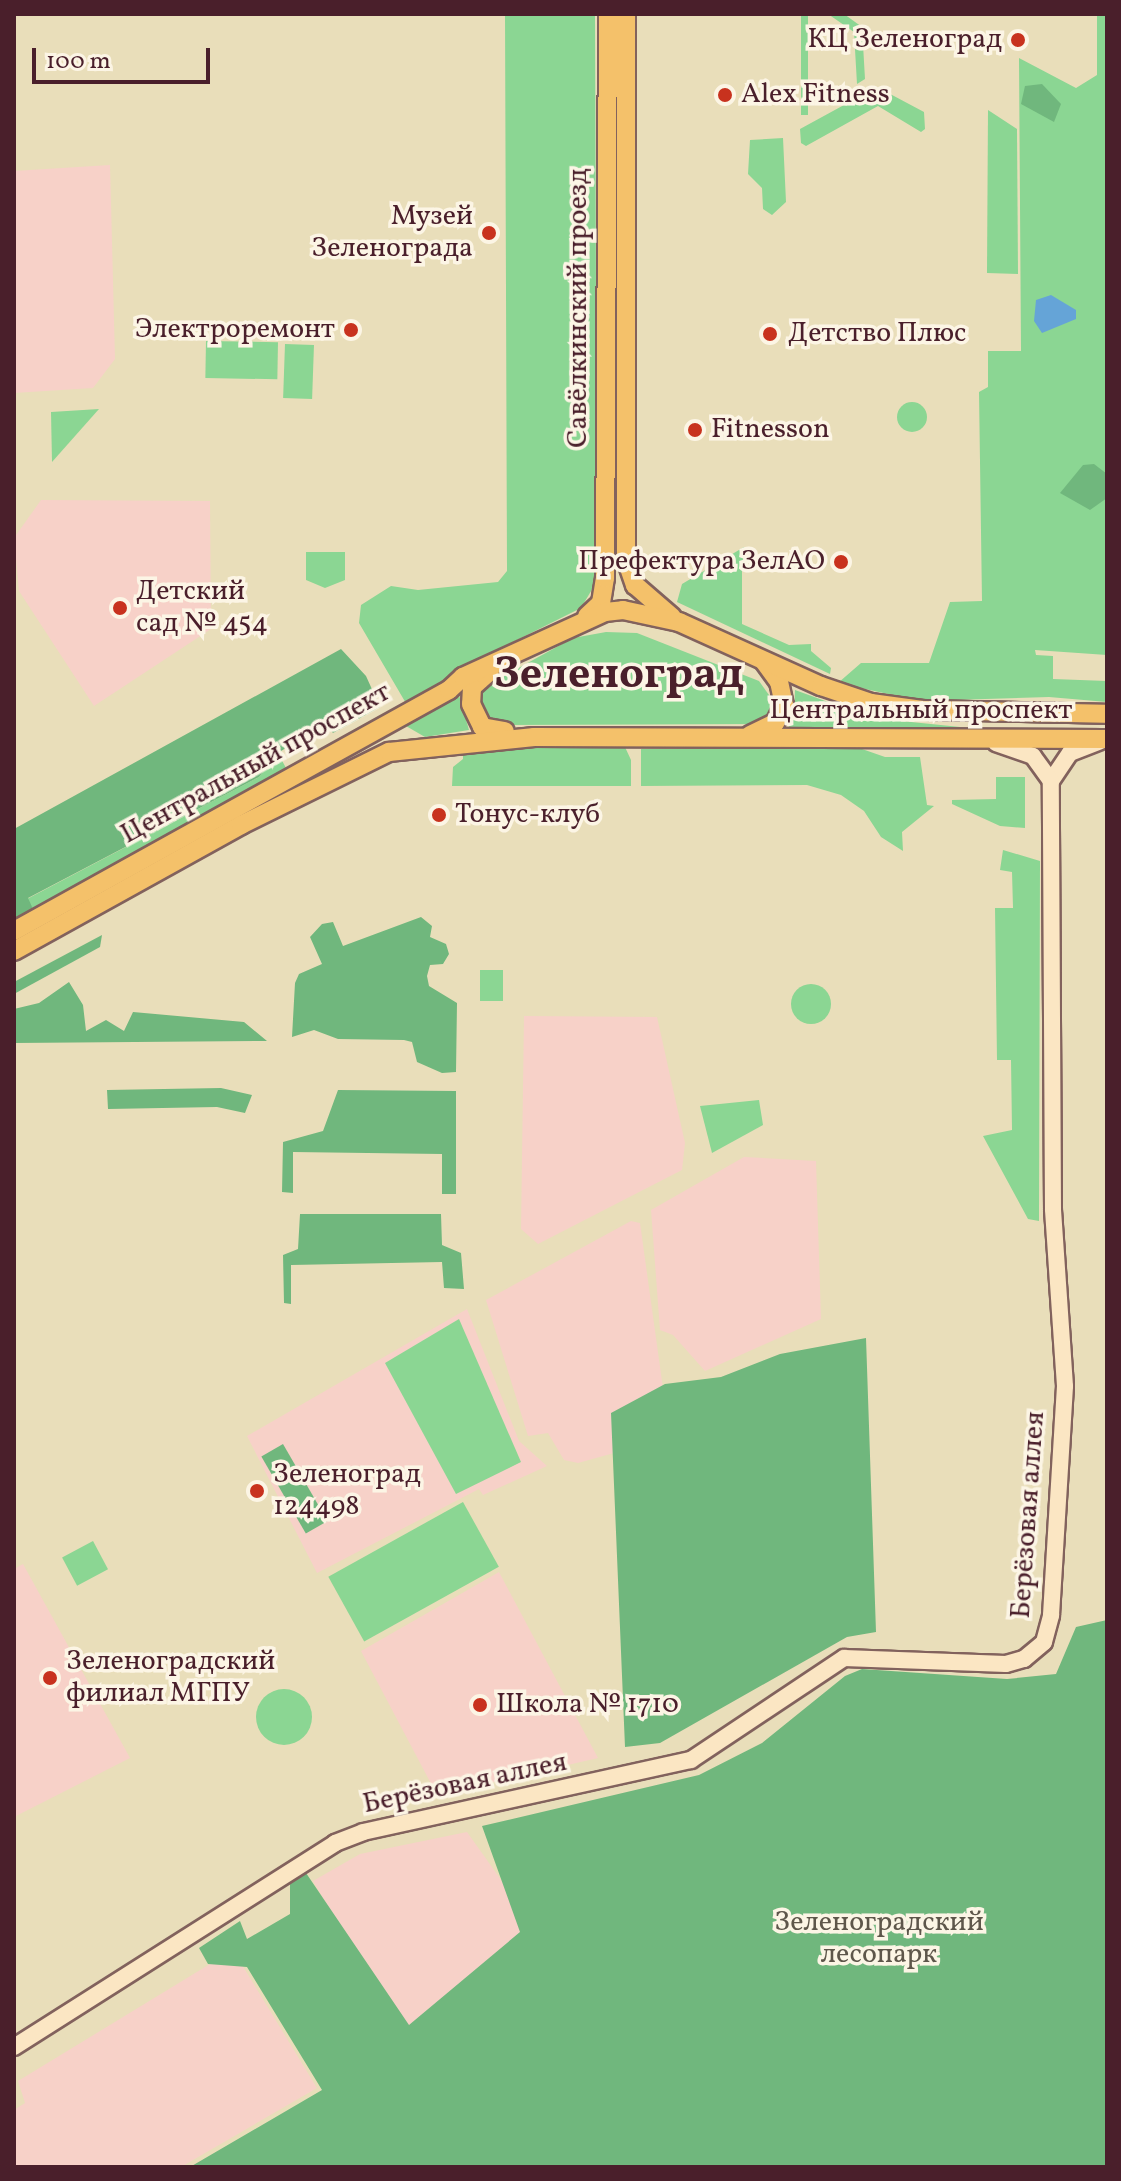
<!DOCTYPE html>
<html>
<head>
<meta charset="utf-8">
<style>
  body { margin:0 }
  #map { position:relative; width:1121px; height:2181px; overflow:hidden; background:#e9deba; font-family:Vollkorn,serif }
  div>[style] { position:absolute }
  .built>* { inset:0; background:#f7d1c8 }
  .green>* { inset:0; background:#8bd693; transform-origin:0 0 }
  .round { border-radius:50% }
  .forest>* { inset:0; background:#70b77d; transform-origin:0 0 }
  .water>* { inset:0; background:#65a4d7 }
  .roads { filter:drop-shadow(2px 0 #82625d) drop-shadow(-2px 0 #82625d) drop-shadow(0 2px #82625d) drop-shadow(0 -2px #82625d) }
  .secondary>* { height:16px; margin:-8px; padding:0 8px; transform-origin:8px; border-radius:8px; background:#fbe6c3 }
  .primary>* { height:18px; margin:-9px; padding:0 9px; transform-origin:9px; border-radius:9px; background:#f4c16a }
  .dots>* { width:22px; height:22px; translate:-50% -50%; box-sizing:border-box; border:4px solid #fcf5e5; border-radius:50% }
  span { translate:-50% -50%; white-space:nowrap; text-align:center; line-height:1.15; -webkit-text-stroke:7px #fcf5e5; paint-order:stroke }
  .poi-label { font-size:28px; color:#4a1f2b }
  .right { translate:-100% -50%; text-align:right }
  .left { translate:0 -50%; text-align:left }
  .street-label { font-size:28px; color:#4a1f2b }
  .park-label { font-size:28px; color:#5e564a }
  .town-label { font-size:44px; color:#4a1f2b; font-weight:700 }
  .frame { position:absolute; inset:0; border:16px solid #4a1f2b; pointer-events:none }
  .scale { position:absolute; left:32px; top:48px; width:178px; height:36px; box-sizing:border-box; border:4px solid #4a1f2b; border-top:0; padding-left:10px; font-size:24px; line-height:28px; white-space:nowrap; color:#4a1f2b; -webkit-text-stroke:6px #fcf5e5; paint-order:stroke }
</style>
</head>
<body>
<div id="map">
  <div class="built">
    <div style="clip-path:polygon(110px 165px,115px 359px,93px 388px,14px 393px,14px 171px)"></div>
    <div style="clip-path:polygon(41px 500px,210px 501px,211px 629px,94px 706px,19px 591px,14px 538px)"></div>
    <div style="clip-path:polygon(524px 1016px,657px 1017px,685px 1143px,682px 1170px,538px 1244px,521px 1229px)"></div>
    <div style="clip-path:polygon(744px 1157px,816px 1161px,821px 1319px,705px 1371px,673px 1335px,660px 1330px,651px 1210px)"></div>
    <div style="clip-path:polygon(631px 1221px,640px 1223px,667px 1417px,625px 1450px,578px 1463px,564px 1460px,548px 1433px,528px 1436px,486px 1300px)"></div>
    <div style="clip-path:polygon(467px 1309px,519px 1441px,547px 1466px,483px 1495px,479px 1489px,317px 1573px,247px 1436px)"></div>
    <div style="clip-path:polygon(23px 1564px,130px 1758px,14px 1817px,14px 1569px)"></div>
    <div style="clip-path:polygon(499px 1572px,598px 1758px,437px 1795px,361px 1651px)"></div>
    <div style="clip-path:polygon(467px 1832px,531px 1922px,404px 2038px,313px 1881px,360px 1854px)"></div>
    <div style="clip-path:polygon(233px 1950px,317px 2088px,181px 2167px,14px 2167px,14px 2110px,25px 2103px,18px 2081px)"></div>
  </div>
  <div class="green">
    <div style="clip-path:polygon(505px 14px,595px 14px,597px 581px,581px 608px,459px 669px,407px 705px,359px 623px,361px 605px,391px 586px,418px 590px,498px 582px,507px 571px)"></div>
    <div style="left:801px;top:14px;width:7px;height:101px"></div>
    <div style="clip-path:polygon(828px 14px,844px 14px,862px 27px,865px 79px,857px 84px,854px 32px)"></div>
    <div style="clip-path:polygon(1097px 14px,1107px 14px,1107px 655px,1035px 650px,1036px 655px,1053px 656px,1053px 679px,1107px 681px,1107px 702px,1049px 697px,920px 701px,838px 683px,861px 663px,929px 663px,950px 602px,982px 601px,979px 392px,988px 387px,988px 351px,1021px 351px,1019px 58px,1076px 88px,1097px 75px)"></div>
    <div style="clip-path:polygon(877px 87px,924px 112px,925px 129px,921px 132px,878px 106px,806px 146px,801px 143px,800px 129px)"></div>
    <div style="clip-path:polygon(988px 110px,1017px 129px,1018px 274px,987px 273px)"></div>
    <div style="clip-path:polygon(783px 138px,786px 202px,772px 215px,763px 209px,762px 188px,748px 174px,750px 140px)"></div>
    <div style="left:206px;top:341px;width:72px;height:37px;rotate:1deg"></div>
    <div style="left:285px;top:344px;width:29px;height:54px;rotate:2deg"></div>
    <div class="round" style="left:897px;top:402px;width:30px;height:30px"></div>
    <div style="clip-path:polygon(99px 409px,52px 462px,51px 412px)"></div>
    <div style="clip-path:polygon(744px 547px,751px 560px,742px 565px,742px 624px,789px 645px,811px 644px,811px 651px,831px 668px,830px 674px,677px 602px,682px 584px)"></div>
    <div style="clip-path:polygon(306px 552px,345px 552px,345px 580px,325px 588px,306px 580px)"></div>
    <div style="clip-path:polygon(606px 632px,637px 633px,759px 681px,774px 702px,769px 719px,760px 724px,496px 725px,483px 717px,478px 696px,484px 687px,573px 638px)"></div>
    <div style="clip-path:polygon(795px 690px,872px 718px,970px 728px,787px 730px,794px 718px)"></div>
    <div style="clip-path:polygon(459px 695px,469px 730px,425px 737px,406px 726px)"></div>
    <div style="clip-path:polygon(473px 747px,625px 747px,631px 760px,631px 786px,452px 786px,453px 767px,463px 759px,463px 750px)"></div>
    <div style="clip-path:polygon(641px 749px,862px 749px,885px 757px,920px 757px,927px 805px,934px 806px,902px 832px,903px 851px,881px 837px,864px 811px,841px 795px,807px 785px,641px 786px)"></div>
    <div style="clip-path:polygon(278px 753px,286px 768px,33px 909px,27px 899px,259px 777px)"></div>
    <div style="clip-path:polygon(996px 777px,1025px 777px,1025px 828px,1000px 826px,952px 804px,952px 800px,996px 799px)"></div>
    <div style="clip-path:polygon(1003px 850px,1040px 861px,1039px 1221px,1028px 1219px,983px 1136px,1012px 1130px,1011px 1060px,997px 1060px,995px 908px,1013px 908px,1012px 872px,1000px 870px)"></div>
    <div style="left:480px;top:970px;width:23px;height:31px"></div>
    <div class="round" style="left:791px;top:984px;width:40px;height:40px"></div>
    <div style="clip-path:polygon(759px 1100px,763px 1125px,712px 1153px,700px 1106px)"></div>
    <div style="clip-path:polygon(459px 1319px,521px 1462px,456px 1494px,385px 1363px)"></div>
    <div style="left:463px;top:1502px;width:74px;height:154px;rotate:61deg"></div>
    <div style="left:93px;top:1541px;width:32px;height:35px;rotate:62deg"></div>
    <div class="round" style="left:256px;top:1689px;width:56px;height:56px"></div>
  </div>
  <div class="forest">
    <div style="clip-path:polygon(1042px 84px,1061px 104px,1054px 122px,1021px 104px,1025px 86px)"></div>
    <div style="clip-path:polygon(1094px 464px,1107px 474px,1107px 498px,1090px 510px,1060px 493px,1083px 465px)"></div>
    <div style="clip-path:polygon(341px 649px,366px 676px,380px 707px,333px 733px,325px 723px,278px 753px,259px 777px,28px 898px,33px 909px,14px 920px,14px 829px)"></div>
    <div style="clip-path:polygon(421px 917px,432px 926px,430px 937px,446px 944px,449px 954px,443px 964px,430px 965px,427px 976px,429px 986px,457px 1003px,456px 1072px,442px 1073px,417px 1062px,412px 1042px,404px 1040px,338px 1039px,314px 1030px,292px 1037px,295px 983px,299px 974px,322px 964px,310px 937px,322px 924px,333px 922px,343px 946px)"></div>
    <div style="clip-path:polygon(102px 935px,100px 947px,14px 994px,14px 982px)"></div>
    <div style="clip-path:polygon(69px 982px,83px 1005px,86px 1031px,106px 1020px,124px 1031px,133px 1012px,244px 1022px,267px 1041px,14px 1043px,14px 1009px,39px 1003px)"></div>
    <div style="clip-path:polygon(221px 1088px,252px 1095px,245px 1113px,217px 1107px,108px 1109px,107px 1090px)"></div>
    <div style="clip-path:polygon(338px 1090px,456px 1091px,456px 1194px,442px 1194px,442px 1154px,293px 1152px,293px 1193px,282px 1192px,283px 1142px,323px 1131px)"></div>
    <div style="clip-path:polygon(300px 1214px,441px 1214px,442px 1245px,461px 1253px,464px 1289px,444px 1288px,442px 1262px,291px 1265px,291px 1304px,284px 1303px,283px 1255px,298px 1249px)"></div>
    <div style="clip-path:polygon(866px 1338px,876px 1632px,847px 1637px,660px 1743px,625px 1747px,611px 1413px,665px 1384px,721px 1377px,780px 1354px)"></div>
    <div style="left:283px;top:1444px;width:89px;height:25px;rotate:60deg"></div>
    <div style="clip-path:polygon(1107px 1620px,1107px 2167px,190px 2167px,322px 2090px,247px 1967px,208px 1964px,199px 1948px,240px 1921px,247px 1939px,290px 1914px,290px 1884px,304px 1870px,409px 2025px,520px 1932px,482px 1826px,699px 1775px,762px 1743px,845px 1676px,862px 1669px,1007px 1679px,1056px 1674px,1076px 1627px)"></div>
  </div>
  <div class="water">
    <div style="clip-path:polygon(1051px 295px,1076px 310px,1076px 319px,1042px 333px,1034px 321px,1036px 300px)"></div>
  </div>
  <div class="roads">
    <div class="secondary">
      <div style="left:1051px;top:781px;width:34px;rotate:-56deg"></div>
      <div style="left:1070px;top:753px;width:31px;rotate:-21deg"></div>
      <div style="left:14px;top:2047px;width:380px;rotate:-32.4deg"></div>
      <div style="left:335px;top:1843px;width:30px;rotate:-21deg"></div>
      <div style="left:363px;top:1832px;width:336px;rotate:-12.4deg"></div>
      <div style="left:691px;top:1760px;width:184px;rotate:-33.7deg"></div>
      <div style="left:844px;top:1658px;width:162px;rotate:2.1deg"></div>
      <div style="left:1006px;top:1664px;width:19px;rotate:-16deg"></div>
      <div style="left:1024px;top:1659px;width:26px;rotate:-40deg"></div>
      <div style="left:1044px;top:1642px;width:28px;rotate:-75deg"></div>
      <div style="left:1051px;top:1615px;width:229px;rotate:-86.5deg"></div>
      <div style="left:1065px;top:1386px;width:177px;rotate:-93.9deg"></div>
      <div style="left:1053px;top:1209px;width:428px;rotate:-90.3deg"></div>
      <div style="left:1051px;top:781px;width:31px;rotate:-126deg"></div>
      <div style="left:1033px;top:756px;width:39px;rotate:-161deg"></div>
    </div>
    <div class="primary">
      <div style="left:626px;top:14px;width:545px;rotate:90deg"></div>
      <div style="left:626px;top:559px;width:28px;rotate:71deg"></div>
      <div style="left:635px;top:585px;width:49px;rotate:40.9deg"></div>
      <div style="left:587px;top:616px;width:19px;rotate:-43deg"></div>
      <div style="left:601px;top:603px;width:25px;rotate:-81deg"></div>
      <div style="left:605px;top:578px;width:564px;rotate:-89.7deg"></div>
      <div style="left:490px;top:671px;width:24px;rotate:138deg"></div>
      <div style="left:472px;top:687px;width:17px;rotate:93deg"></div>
      <div style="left:471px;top:704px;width:25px;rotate:64deg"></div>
      <div style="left:482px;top:727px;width:23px;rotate:10deg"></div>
      <div style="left:750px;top:735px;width:28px;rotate:-26deg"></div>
      <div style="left:775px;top:723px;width:20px;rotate:-63deg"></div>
      <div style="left:784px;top:705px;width:24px;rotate:-102deg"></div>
      <div style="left:779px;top:682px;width:26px;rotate:-126deg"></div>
      <div style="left:14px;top:931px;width:497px;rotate:-29deg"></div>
      <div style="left:449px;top:690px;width:19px;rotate:-43deg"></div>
      <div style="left:463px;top:677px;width:156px;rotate:-24.6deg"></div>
      <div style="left:605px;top:612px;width:18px;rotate:-6deg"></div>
      <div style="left:623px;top:610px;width:57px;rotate:12.1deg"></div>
      <div style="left:679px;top:622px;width:156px;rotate:24.3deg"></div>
      <div style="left:821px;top:686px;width:53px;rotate:18.8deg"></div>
      <div style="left:871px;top:703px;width:52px;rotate:7.7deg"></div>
      <div style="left:923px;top:710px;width:184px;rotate:1.2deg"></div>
      <div style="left:14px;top:951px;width:260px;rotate:-29deg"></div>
      <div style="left:241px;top:825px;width:165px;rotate:-26.3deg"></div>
      <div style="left:389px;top:752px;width:146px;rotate:-5.9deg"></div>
      <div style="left:534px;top:737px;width:573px;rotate:0.2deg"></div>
    </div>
  </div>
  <div class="dots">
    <div style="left:1018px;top:40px;background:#c8321e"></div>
    <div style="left:725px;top:95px;background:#c8321e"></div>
    <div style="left:489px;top:233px;background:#c8321e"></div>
    <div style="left:351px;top:330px;background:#c8321e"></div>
    <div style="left:770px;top:334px;background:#c8321e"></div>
    <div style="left:695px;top:430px;background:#c8321e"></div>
    <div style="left:841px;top:562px;background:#c8321e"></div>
    <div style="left:120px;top:608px;background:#c8321e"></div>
    <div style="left:439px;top:815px;background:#c8321e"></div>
    <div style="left:257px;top:1491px;background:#c8321e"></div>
    <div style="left:50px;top:1678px;background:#c8321e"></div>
    <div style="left:480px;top:1705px;background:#c8321e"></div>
  </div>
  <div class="poi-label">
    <span class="right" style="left:1002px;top:40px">КЦ Зеленоград</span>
    <span class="left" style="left:741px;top:95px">Alex Fitness</span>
    <span class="right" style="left:473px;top:233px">Музей<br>Зеленограда</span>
    <span class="right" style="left:335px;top:330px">Электроремонт</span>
    <span class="left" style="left:788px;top:334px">Детство Плюс</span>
    <span class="left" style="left:711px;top:430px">Fitnesson</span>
    <span class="right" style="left:825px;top:562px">Префектура ЗелАО</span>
    <span class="left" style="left:136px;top:608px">Детский<br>сад № 454</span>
    <span class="left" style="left:455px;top:815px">Тонус-клуб</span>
    <span class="left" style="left:273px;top:1491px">Зеленоград<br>124498</span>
    <span class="left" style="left:66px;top:1678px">Зеленоградский<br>филиал МГПУ</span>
    <span class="left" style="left:496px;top:1705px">Школа № 1710</span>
  </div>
  <div class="street-label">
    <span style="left:579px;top:308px;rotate:-90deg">Савёлкинский проезд</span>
    <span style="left:921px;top:711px">Центральный проспект</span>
    <span style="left:256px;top:764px;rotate:-29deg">Центральный проспект</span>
    <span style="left:1029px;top:1515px;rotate:-86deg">Берёзовая аллея</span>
    <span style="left:465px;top:1784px;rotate:-12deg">Берёзовая аллея</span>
  </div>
  <div class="park-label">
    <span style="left:879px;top:1939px">Зеленоградский<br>лесопарк</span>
  </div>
  <div class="town-label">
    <span style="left:619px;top:676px">Зеленоград</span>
  </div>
  <div class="frame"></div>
  <div class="scale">100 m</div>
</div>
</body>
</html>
